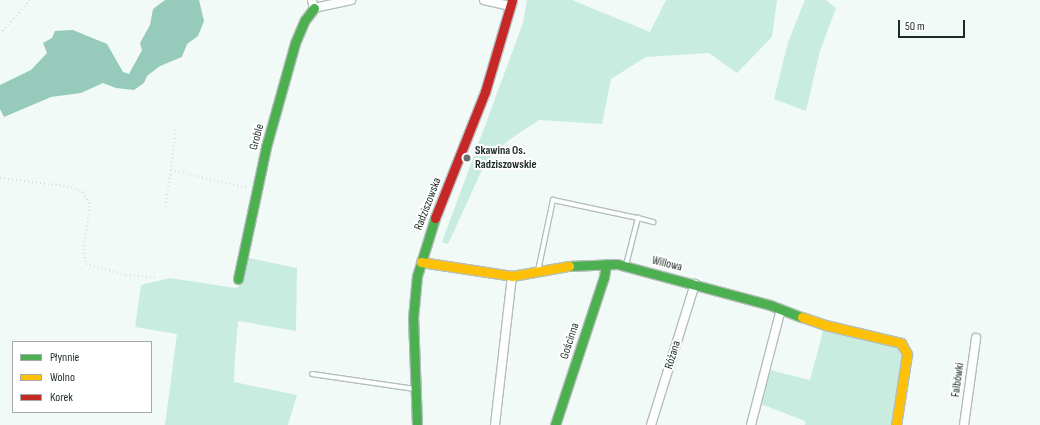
<!DOCTYPE html>
<html>
<head>
<meta charset="utf-8">
<style>
  body { margin:0 }
  #map { position:relative; width:1040px; height:425px; overflow:hidden; background:#f2faf7; font-family:"Sofia Sans Condensed",sans-serif }
  div>[style] { position:absolute }
  .green>* { inset:0; background:#c8ece0 }
  .water>* { inset:0; background:#96caba }
  .path>* { height:1.5px; margin-top:-0.75px; transform-origin:0; background:repeating-linear-gradient(90deg,#dbdedd 0 1px,transparent 0 4px) }
  .roads { filter:drop-shadow(1px 0 #b4bfbc) drop-shadow(-1px 0 #b4bfbc) drop-shadow(0 1px #b4bfbc) drop-shadow(0 -1px #b4bfbc) }
  .lane>* { height:4px; margin:-2px; padding:0 2px; transform-origin:2px; border-radius:2px; background:#fdfefe }
  .street>* { height:8px; margin:-4px; padding:0 4px; transform-origin:4px; border-radius:4px; background:#fdfefe }
  .fast>* { height:9px; margin:-4.5px; padding:0 4.5px; transform-origin:4.5px; border-radius:4.5px; background:#4caf50 }
  .slow>* { height:9px; margin:-4.5px; padding:0 4.5px; transform-origin:4.5px; border-radius:4.5px; background:#ffc107 }
  .jam>* { height:9px; margin:-4.5px; padding:0 4.5px; transform-origin:4.5px; border-radius:4.5px; background:#c62828 }
  .dots>* { width:11px; height:11px; translate:-50% -50%; box-sizing:border-box; border:2px solid #fff; border-radius:50% }
  span { translate:-50% -50%; white-space:nowrap; text-align:center; line-height:1.15; -webkit-text-stroke:4px #fff; paint-order:stroke }
  .street-label { font-size:12px; color:#1d2b26 }
  .poi-label { font-size:12px; color:#1d2b26; font-weight:700 }
  .left { translate:0 -50%; text-align:left }
  .legend { position:absolute; left:12px; top:341px; width:140px; height:72px; box-sizing:border-box; background:#fff; border:1px solid #a5aaa8; margin:0; padding:5px 7px; list-style:none; font-size:12px; color:#1d2b26 }
  .legend li { display:flex; align-items:center; gap:8px; height:20px }
  .legend b { width:20px; border:1px solid #a5aaa8 }
  .scale { position:absolute; left:898px; top:20px; width:67px; height:18px; box-sizing:border-box; border:2px solid #1d2b26; border-top:0; padding-left:5px; font-size:12px; line-height:14px; white-space:nowrap; color:#1d2b26; -webkit-text-stroke:3px #fff; paint-order:stroke }
</style>
</head>
<body>
<div id="map">
  <div class="green">
    <div style="clip-path:polygon(527px 0,572px 0,650px 32px,666px 0,777px 0,772px 37px,737px 73px,709px 53px,646px 57px,611px 79px,602px 124px,539px 120px,509px 140px,491px 157px,481px 172px,448px 244px,442px 242px,523px 23px)"></div>
    <div style="clip-path:polygon(805px 0,826px 0,836px 8px,820px 51px,806px 111px,774px 99px,788px 42px)"></div>
    <div style="clip-path:polygon(245px 257px,297px 268px,296px 331px,238px 321px,235px 358px,234px 382px,297px 395px,288px 425px,165px 425px,177px 334px,135px 327px,141px 285px,170px 278px,235px 288px,238px 287px)"></div>
    <div style="clip-path:polygon(823px 331px,898px 347px,902px 361px,892px 425px,805px 425px,805px 421px,761px 404px,770px 370px,810px 380px)"></div>
  </div>
  <div class="water">
    <div style="clip-path:polygon(165px 0,199px 0,204px 21px,198px 36px,187px 44px,182px 57px,160px 66px,147px 76px,144px 83px,134px 90px,116px 88px,103px 83px,81px 93px,51px 97px,4px 117px,0 109px,0 85px,31px 70px,47px 53px,43px 43px,52px 38px,55px 31px,73px 30px,107px 44px,123px 72px,129px 74px,142px 50px,140px 43px,150px 25px,153px 9px)"></div>
  </div>
  <div class="path">
    <div style="left:0;top:34px;width:45px;rotate:-48.6deg"></div>
    <div style="left:176px;top:130px;width:40px;rotate:97.1deg"></div>
    <div style="left:171px;top:170px;width:78px;rotate:13.3deg"></div>
    <div style="left:0;top:178px;width:72px;rotate:7.2deg"></div>
    <div style="left:71px;top:187px;width:13px;rotate:23deg"></div>
    <div style="left:83px;top:192px;width:16px;rotate:63deg"></div>
    <div style="left:90px;top:206px;width:43px;rotate:97.9deg"></div>
    <div style="left:84px;top:249px;width:15px;rotate:82deg"></div>
    <div style="left:86px;top:264px;width:41px;rotate:15.4deg"></div>
    <div style="left:126px;top:275px;width:32px;rotate:5deg"></div>
    <div style="left:165px;top:207px;width:37px;rotate:-81deg"></div>
  </div>
  <div class="roads">
    <div class="lane">
      <div style="left:626px;top:265px;width:49px;rotate:-75.7deg"></div>
      <div style="left:638px;top:218px;width:16px;rotate:15deg"></div>
      <div style="left:538px;top:271px;width:73px;rotate:-78.1deg"></div>
      <div style="left:553px;top:200px;width:87px;rotate:12deg"></div>
      <div style="left:312px;top:374px;width:104px;rotate:8.3deg"></div>
    </div>
    <div class="street">
      <div style="left:312px;top:0;width:8px;rotate:76deg"></div>
      <div style="left:314px;top:8px;width:38px;rotate:-12deg"></div>
      <div style="left:484px;top:0;width:28px;rotate:13deg"></div>
      <div style="left:495px;top:425px;width:150px;rotate:-83.5deg"></div>
      <div style="left:651px;top:425px;width:148px;rotate:-72.7deg"></div>
      <div style="left:751px;top:425px;width:120px;rotate:-75.5deg"></div>
      <div style="left:964px;top:425px;width:88px;rotate:-82.1deg"></div>
    </div>
    <div class="fast">
      <div style="left:569px;top:266px;width:48px;rotate:-2.4deg"></div>
      <div style="left:617px;top:264px;width:158px;rotate:15deg"></div>
      <div style="left:770px;top:305px;width:34px;rotate:21deg"></div>
      <div style="left:238px;top:279px;width:135px;rotate:-78deg"></div>
      <div style="left:266px;top:147px;width:108px;rotate:-74.4deg"></div>
      <div style="left:295px;top:43px;width:25px;rotate:-67deg"></div>
      <div style="left:305px;top:20px;width:15px;rotate:-53deg"></div>
      <div style="left:417px;top:425px;width:107px;rotate:-92.1deg"></div>
      <div style="left:413px;top:318px;width:42px;rotate:-84.6deg"></div>
      <div style="left:417px;top:276px;width:61px;rotate:-72.8deg"></div>
      <div style="left:555px;top:425px;width:156px;rotate:-71.7deg"></div>
      <div style="left:604px;top:277px;width:13px;rotate:-81deg"></div>
    </div>
    <div class="slow">
      <div style="left:421px;top:262px;width:92px;rotate:8.7deg"></div>
      <div style="left:512px;top:276px;width:58px;rotate:-10deg"></div>
      <div style="left:802px;top:317px;width:24px;rotate:19deg"></div>
      <div style="left:825px;top:325px;width:78px;rotate:13.3deg"></div>
      <div style="left:901px;top:343px;width:13px;rotate:61deg"></div>
      <div style="left:907px;top:354px;width:72px;rotate:98.8deg"></div>
    </div>
    <div class="jam">
      <div style="left:435px;top:218px;width:136px;rotate:-68.4deg"></div>
      <div style="left:485px;top:92px;width:96px;rotate:-73.6deg"></div>
    </div>
  </div>
  <div class="dots">
    <div style="left:467px;top:158px;background:#68736f"></div>
  </div>
  <div class="street-label">
    <span style="left:257px;top:137px;rotate:-75deg">Groble</span>
    <span style="left:428px;top:204px;rotate:-69deg">Radziszowska</span>
    <span style="left:667px;top:264px;rotate:14deg">Willowa</span>
    <span style="left:570px;top:341px;rotate:-72deg">Gościnna</span>
    <span style="left:673px;top:355px;rotate:-73deg">Różana</span>
    <span style="left:958px;top:380px;rotate:-82deg">Falbówki</span>
  </div>
  <div class="poi-label">
    <span class="left" style="left:475px;top:158px">Skawina Os.<br>Radziszowskie</span>
  </div>
  <ul class="legend">
  <li><b style="height:5px;background:#4caf50"></b>Płynnie</li>
  <li><b style="height:5px;background:#ffc107"></b>Wolno</li>
  <li><b style="height:5px;background:#c62828"></b>Korek</li>
  </ul>
  <div class="scale">50 m</div>
</div>
</body>
</html>
